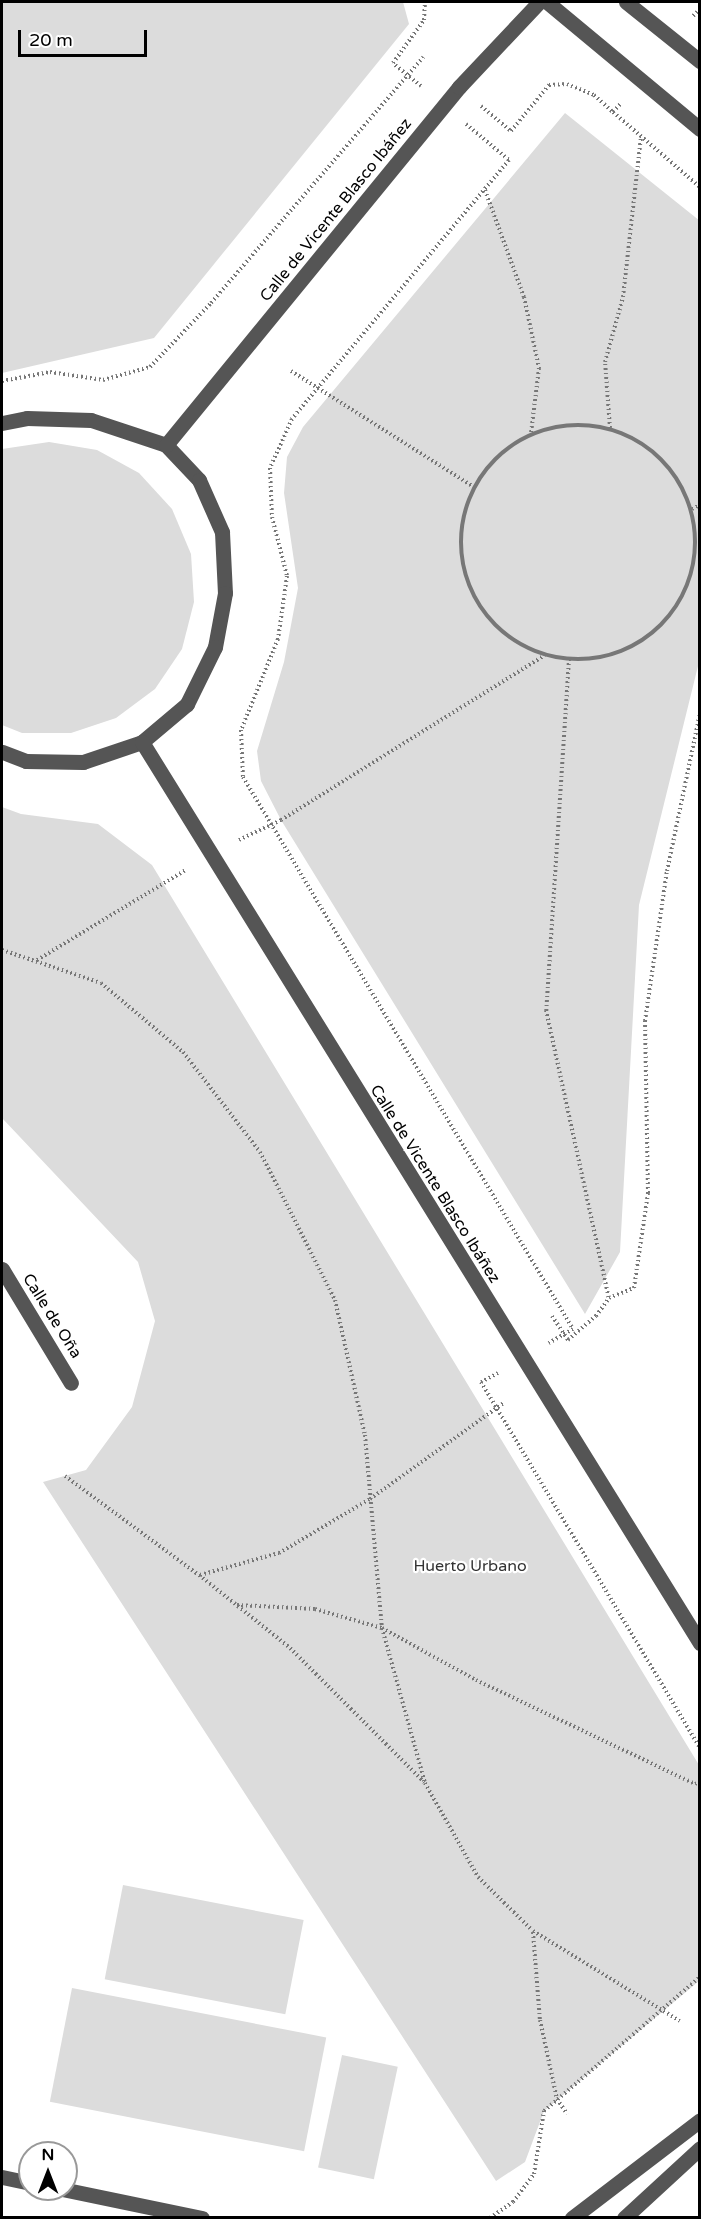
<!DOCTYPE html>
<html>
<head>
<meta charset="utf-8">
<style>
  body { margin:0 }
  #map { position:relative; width:701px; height:2219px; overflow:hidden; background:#fff; font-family:"Varela Round",sans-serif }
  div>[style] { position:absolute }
  .green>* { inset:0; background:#dcdcdc; transform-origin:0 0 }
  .path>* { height:4px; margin-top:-2px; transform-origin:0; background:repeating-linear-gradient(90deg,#777 0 1.5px,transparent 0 4.5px) }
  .path>.ring { margin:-2px; padding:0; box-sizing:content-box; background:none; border:4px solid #777; border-radius:50% }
  .minor>* { height:15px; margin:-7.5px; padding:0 7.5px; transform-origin:7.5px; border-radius:7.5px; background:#555 }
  span { translate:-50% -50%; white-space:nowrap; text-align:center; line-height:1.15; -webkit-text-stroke:4.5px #fff; paint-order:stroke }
  .street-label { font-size:16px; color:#000 }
  .park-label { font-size:16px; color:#333 }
  .frame { position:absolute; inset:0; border:3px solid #000; pointer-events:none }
  .north { position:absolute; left:18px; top:2141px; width:60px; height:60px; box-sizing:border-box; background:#fff; border:2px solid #999; border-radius:50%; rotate:0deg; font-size:16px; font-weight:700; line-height:24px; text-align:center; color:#000 }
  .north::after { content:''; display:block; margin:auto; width:21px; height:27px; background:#000; clip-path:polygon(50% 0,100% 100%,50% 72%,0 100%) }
  .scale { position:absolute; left:18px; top:30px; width:129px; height:27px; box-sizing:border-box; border:3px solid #000; border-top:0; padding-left:8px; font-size:18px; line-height:21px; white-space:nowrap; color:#000; -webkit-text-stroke:4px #fff; paint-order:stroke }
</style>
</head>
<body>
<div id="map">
  <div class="green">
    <div style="clip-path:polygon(2px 2px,403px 2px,409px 24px,154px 338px,2px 373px)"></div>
    <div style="clip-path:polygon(565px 113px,700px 221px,699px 662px,639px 905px,620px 1252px,585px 1314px,281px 820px,261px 781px,257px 751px,284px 662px,298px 588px,284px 493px,287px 457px,303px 427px)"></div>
    <div style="clip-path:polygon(49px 442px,97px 450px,139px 473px,172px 509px,191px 554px,194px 602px,182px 649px,155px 689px,116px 718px,71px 733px,22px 733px,2px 725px,2px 449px)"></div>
    <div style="clip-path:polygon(2px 807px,21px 814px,98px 824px,152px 865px,699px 1765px,699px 1981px,544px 2111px,525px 2162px,496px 2181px,43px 1482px,86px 1470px,132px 1407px,155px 1321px,138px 1262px,2px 1118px)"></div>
    <div style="left:123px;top:1885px;width:184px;height:96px;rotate:11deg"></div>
    <div style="left:72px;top:1988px;width:259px;height:116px;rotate:11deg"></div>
    <div style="left:342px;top:2055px;width:57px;height:115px;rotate:12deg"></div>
  </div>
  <div class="path">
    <div style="left:693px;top:16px;width:10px;rotate:-45deg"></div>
    <div style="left:421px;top:86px;width:36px;rotate:-141deg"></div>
    <div style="left:393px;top:63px;width:53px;rotate:-54.2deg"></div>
    <div style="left:424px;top:20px;width:18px;rotate:-87deg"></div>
    <div style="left:481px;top:106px;width:39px;rotate:40deg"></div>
    <div style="left:511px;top:131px;width:60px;rotate:-50.4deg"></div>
    <div style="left:549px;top:85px;width:18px;rotate:-3deg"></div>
    <div style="left:567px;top:84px;width:29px;rotate:22deg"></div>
    <div style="left:594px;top:95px;width:25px;rotate:42deg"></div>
    <div style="left:613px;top:112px;width:12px;rotate:-48deg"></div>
    <div style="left:613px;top:112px;width:115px;rotate:40.8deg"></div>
    <div style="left:466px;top:124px;width:56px;rotate:39.9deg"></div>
    <div style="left:509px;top:160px;width:338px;rotate:130deg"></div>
    <div style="left:292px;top:419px;width:54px;rotate:114.2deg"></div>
    <div style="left:270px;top:468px;width:49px;rotate:87.7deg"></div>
    <div style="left:272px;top:517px;width:61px;rotate:75.7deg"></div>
    <div style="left:287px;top:576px;width:64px;rotate:98.1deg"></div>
    <div style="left:278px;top:639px;width:98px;rotate:112.1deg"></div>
    <div style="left:241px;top:730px;width:47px;rotate:87.6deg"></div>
    <div style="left:243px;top:777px;width:643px;rotate:59.13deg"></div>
    <div style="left:573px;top:1329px;width:28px;rotate:150deg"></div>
    <div style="left:485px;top:190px;width:114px;rotate:70deg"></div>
    <div style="left:524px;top:297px;width:73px;rotate:78.1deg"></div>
    <div style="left:539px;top:368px;width:65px;rotate:97deg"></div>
    <div style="left:291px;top:371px;width:217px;rotate:32.4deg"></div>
    <div style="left:2px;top:381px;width:49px;rotate:-10.6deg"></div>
    <div style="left:50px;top:372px;width:54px;rotate:8.6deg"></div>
    <div style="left:103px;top:380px;width:49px;rotate:-15.5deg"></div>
    <div style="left:150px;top:367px;width:88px;rotate:-46.4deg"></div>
    <div style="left:211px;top:303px;width:325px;rotate:-49.2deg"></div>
    <div class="ring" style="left:461px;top:425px;width:230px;height:230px"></div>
    <div style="left:610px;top:428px;width:66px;rotate:-94.3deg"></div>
    <div style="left:605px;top:362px;width:67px;rotate:-74.5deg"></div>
    <div style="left:623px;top:297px;width:162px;rotate:-83.6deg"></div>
    <div style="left:692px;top:509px;width:9px;rotate:-27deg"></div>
    <div style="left:569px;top:659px;width:352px;rotate:93.7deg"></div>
    <div style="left:546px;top:1010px;width:295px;rotate:77.7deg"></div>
    <div style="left:239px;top:840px;width:47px;rotate:-25.5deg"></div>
    <div style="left:281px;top:820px;width:311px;rotate:-32deg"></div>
    <div style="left:2px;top:950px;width:104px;rotate:18.4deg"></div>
    <div style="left:101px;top:983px;width:107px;rotate:40.1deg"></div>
    <div style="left:183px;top:1052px;width:126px;rotate:52.4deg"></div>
    <div style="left:260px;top:1152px;width:166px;rotate:63.1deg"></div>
    <div style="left:335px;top:1300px;width:138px;rotate:77.5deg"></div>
    <div style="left:365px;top:1435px;width:194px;rotate:85deg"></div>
    <div style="left:382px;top:1628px;width:161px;rotate:74.5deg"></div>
    <div style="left:425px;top:1783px;width:108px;rotate:60.6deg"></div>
    <div style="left:478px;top:1877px;width:77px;rotate:44.5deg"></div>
    <div style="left:533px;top:1931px;width:172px;rotate:31.5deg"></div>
    <div style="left:37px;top:960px;width:175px;rotate:-31.2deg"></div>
    <div style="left:552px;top:1316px;width:29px;rotate:56deg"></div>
    <div style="left:568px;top:1340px;width:37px;rotate:-41deg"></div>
    <div style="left:596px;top:1316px;width:22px;rotate:-54deg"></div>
    <div style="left:609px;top:1298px;width:27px;rotate:-22deg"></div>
    <div style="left:634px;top:1288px;width:96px;rotate:-81.6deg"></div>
    <div style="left:648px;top:1193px;width:172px;rotate:-91deg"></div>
    <div style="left:645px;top:1021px;width:152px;rotate:-81.7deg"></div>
    <div style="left:667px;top:871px;width:161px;rotate:-78.2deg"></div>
    <div style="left:498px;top:1373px;width:19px;rotate:152deg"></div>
    <div style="left:481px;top:1382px;width:427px;rotate:59.1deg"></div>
    <div style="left:65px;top:1476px;width:167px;rotate:36.5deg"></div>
    <div style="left:199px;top:1575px;width:117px;rotate:38.7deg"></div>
    <div style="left:290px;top:1648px;width:190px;rotate:45deg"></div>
    <div style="left:200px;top:1575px;width:82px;rotate:-15.6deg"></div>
    <div style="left:279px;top:1553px;width:106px;rotate:-30.7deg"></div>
    <div style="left:370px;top:1499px;width:166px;rotate:-35.7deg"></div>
    <div style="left:237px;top:1605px;width:78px;rotate:2.9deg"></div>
    <div style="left:315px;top:1609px;width:70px;rotate:15.8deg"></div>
    <div style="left:382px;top:1628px;width:107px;rotate:29deg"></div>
    <div style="left:476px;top:1680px;width:242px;rotate:25.4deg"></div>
    <div style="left:695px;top:1784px;width:5px;rotate:-22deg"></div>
    <div style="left:533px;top:1932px;width:88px;rotate:85.5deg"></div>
    <div style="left:540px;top:2020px;width:81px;rotate:77.9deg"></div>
    <div style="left:557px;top:2099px;width:18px;rotate:56deg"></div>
    <div style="left:490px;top:2218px;width:28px;rotate:-35deg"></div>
    <div style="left:513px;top:2202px;width:35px;rotate:-53deg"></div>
    <div style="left:534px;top:2174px;width:64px;rotate:-81deg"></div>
    <div style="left:544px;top:2111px;width:206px;rotate:-40.7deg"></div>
  </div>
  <div class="minor">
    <div style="left:547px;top:2px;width:199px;rotate:39.7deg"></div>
    <div style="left:626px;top:2px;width:95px;rotate:38.6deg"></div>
    <div style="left:2px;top:423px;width:25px;rotate:-11deg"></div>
    <div style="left:27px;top:418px;width:64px;rotate:1.8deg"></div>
    <div style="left:91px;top:420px;width:79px;rotate:18.4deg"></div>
    <div style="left:166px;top:445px;width:48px;rotate:46.7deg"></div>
    <div style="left:199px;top:480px;width:57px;rotate:66.1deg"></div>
    <div style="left:222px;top:532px;width:61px;rotate:87.2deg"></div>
    <div style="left:225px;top:593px;width:55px;rotate:100.5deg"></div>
    <div style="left:215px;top:647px;width:64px;rotate:116.2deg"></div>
    <div style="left:187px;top:704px;width:59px;rotate:139.8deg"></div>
    <div style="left:142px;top:742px;width:62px;rotate:161.3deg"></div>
    <div style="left:83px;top:762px;width:57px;rotate:-179deg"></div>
    <div style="left:26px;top:761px;width:26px;rotate:-159deg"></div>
    <div style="left:166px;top:445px;width:463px;rotate:-50.7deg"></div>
    <div style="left:459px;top:87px;width:117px;rotate:-46.7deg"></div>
    <div style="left:142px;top:742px;width:1060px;rotate:58.23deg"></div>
    <div style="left:2px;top:1269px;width:133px;rotate:58.8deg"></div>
    <div style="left:2px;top:2177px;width:29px;rotate:12deg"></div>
    <div style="left:62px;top:2189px;width:143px;rotate:11.7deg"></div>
    <div style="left:572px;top:2218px;width:161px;rotate:-37.4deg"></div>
    <div style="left:624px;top:2218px;width:103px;rotate:-42.6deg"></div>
  </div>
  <div class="street-label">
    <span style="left:336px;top:210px;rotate:-51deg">Calle de Vicente Blasco Ibáñez</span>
    <span style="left:435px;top:1184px;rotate:58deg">Calle de Vicente Blasco Ibáñez</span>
    <span style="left:52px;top:1316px;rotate:58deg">Calle de Oña</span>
  </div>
  <div class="park-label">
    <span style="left:470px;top:1566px">Huerto Urbano</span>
  </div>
  <div class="frame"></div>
  <div class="north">N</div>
  <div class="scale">20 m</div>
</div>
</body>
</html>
